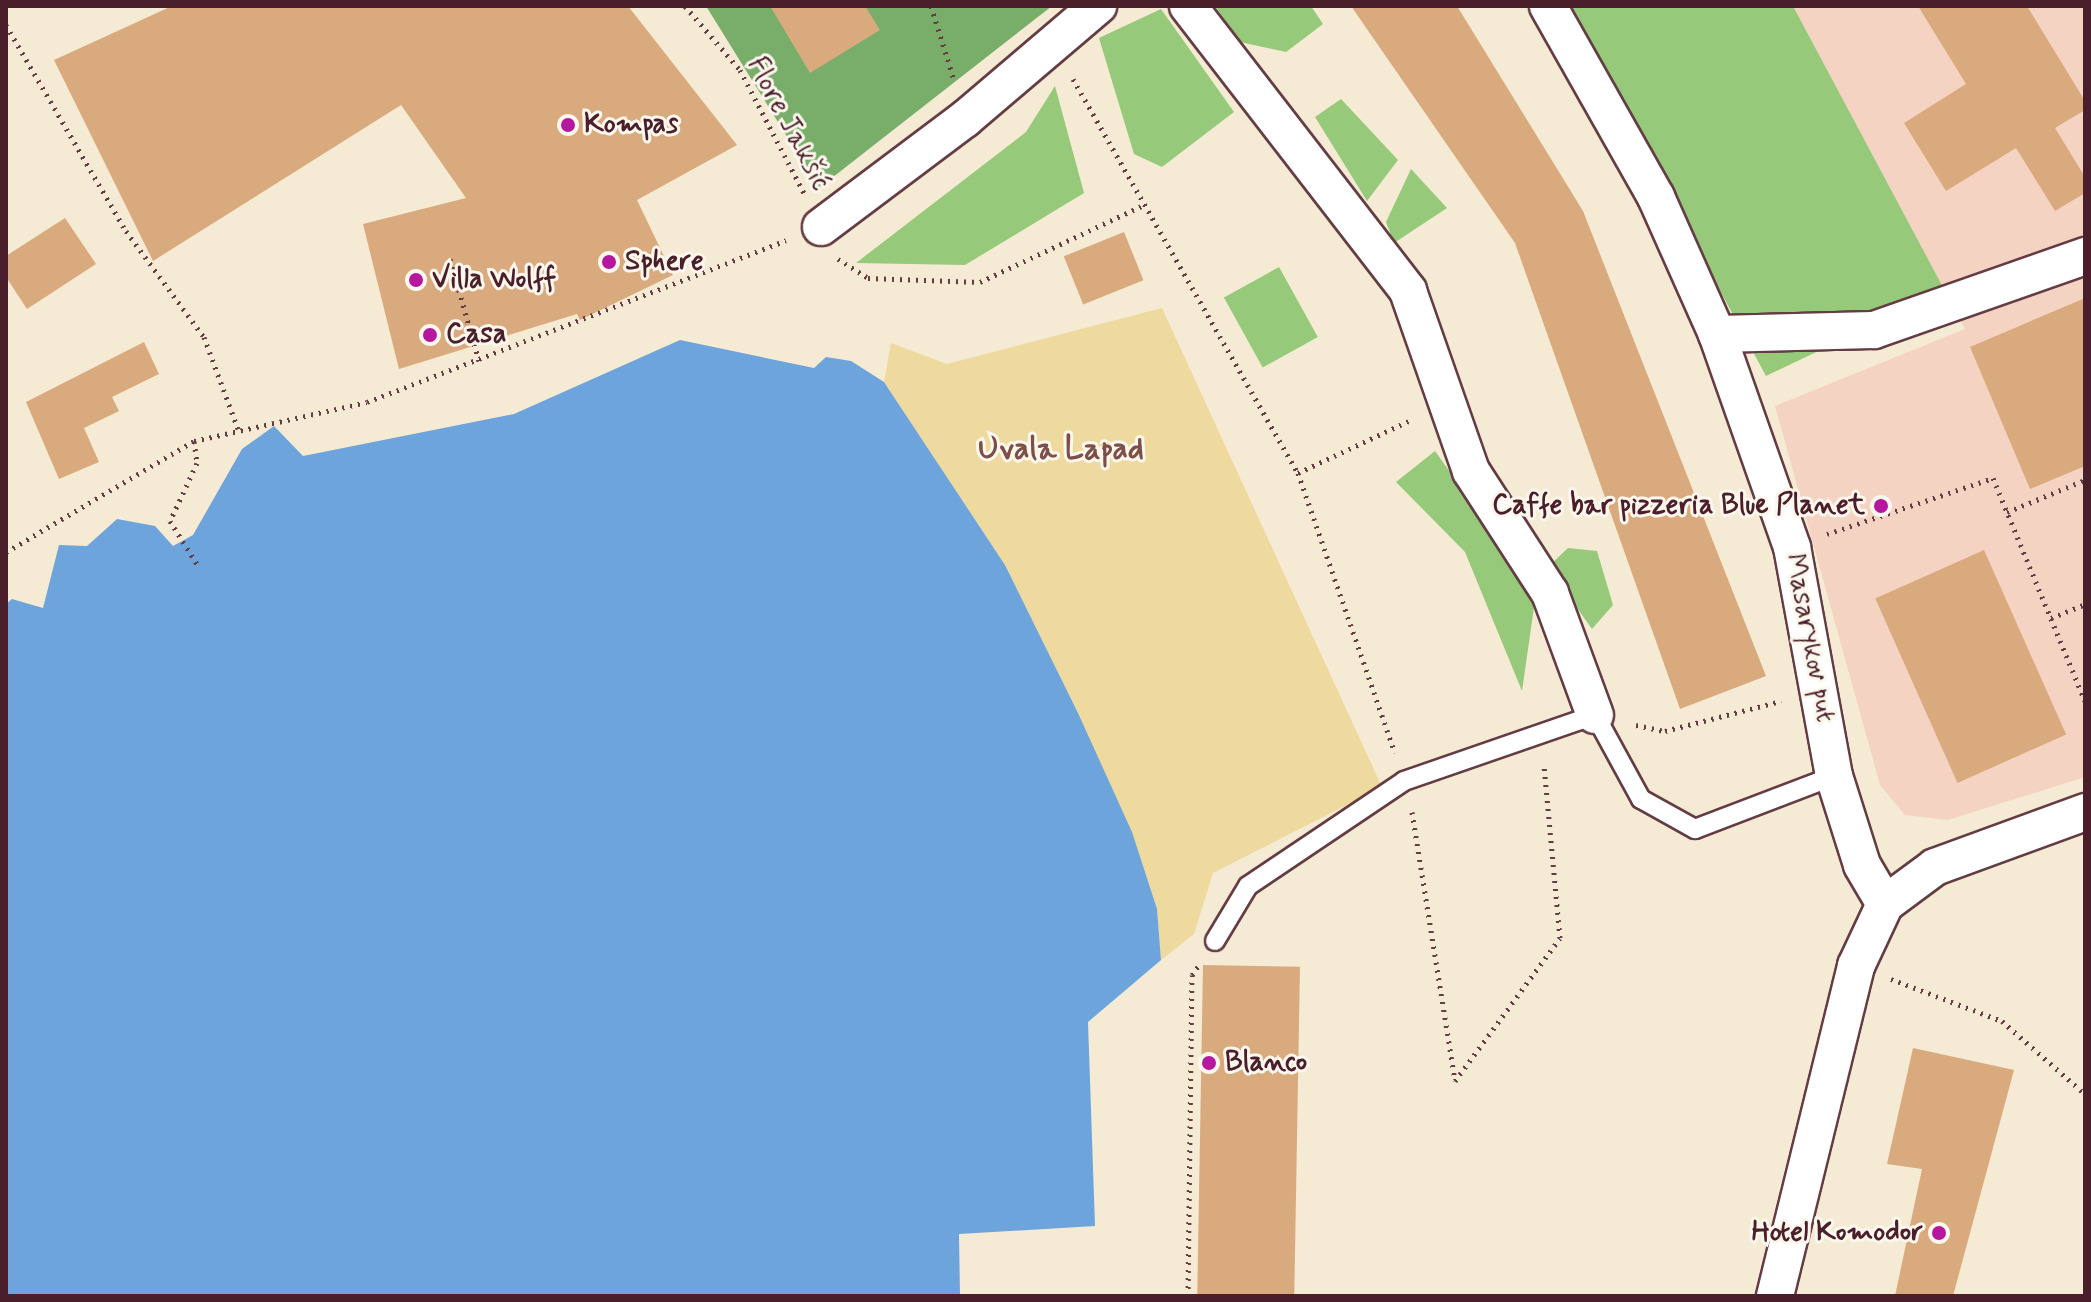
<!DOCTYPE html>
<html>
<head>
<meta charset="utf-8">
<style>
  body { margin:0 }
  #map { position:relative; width:2091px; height:1302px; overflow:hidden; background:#f5ead3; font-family:Mynerve,sans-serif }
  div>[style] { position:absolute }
  .built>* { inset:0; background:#f5d3c2 }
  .green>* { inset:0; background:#96c97a; transform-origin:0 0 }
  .forest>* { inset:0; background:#78ad6a }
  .sand>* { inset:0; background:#eeda9e }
  .water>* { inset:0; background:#6da4db }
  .building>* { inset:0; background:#d9aa7e; transform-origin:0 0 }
  .path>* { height:5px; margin-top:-2.5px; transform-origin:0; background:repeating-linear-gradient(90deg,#643d44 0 2px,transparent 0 8px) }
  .roads { filter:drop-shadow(2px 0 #643d44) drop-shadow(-2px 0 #643d44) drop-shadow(0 2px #643d44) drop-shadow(0 -2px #643d44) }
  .lane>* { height:18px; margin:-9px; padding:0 9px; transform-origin:9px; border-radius:9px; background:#fff }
  .street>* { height:36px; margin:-18px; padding:0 18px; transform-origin:18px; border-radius:18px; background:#fff }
  .dots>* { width:22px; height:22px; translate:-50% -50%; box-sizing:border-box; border:4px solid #fbf7ec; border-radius:50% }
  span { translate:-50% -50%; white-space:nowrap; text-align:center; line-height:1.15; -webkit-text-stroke:6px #fbf7ec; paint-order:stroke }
  .street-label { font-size:28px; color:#4a1f2b }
  .poi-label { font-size:28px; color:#4a1f2b; font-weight:700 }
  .left { translate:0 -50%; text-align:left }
  .right { translate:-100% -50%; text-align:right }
  .quarter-label { font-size:32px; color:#7c5048; font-weight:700 }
  .frame { position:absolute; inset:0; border:8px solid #4a1f2b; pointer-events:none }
</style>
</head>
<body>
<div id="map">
  <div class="built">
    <div style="clip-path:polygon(1793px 6px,2085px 6px,2085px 777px,1948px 820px,1905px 815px,1880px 785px,1775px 406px,1965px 329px)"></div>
  </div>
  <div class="green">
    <div style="clip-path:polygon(1215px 6px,1311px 6px,1323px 24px,1286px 52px,1240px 42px)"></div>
    <div style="clip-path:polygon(1567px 6px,1793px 6px,1945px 291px,1766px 376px)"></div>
    <div style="clip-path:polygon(1161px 9px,1234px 112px,1162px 167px,1134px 154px,1099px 38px)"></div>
    <div style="clip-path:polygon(1055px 86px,1084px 193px,965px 265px,856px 263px,1026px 132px)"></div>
    <div style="clip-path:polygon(1341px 99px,1398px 160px,1367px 201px,1315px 117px)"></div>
    <div style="clip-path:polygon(1411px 169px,1447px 208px,1394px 243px,1386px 222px)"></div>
    <div style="left:1279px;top:267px;width:80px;height:63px;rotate:61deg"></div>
    <div style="clip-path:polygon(1435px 451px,1536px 593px,1522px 691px,1465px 552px,1396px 482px)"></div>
    <div style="clip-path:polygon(1568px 548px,1597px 551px,1613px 605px,1592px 629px,1548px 567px)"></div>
  </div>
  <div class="forest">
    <div style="clip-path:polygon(706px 6px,1052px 6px,819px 188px)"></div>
  </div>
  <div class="sand">
    <div style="clip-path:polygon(1162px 308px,1382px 787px,1213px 873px,1194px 934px,1161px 960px,1157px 909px,1078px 713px,1005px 565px,884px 382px,891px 343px,947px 364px)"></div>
  </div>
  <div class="water">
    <div style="clip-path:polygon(680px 340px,814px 368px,826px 357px,851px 361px,884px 382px,1005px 565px,1078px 713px,1132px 832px,1157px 909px,1161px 960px,1088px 1022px,1095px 1226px,959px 1234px,960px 1296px,6px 1296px,6px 604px,12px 599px,43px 608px,59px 545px,87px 546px,117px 519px,155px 526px,173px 546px,193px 535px,242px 449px,274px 426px,303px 456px,514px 414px)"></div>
  </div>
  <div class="building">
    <div style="clip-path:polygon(172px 6px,628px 6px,737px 145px,637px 200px,673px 275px,580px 320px,577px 314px,399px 369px,363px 224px,466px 198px,401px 105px,153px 261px,54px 60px)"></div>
    <div style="clip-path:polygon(770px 6px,865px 6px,880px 30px,810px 73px)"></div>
    <div style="clip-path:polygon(1351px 6px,1457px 6px,1583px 211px,1766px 676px,1680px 709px,1515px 243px)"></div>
    <div style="clip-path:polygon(1918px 6px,2027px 6px,2085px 101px,2085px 110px,2055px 128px,2085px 177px,2085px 193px,2055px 211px,2016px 148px,1946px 191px,1904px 123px,1966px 84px)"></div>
    <div style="clip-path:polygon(65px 218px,96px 264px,27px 309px,6px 277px,6px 256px)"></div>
    <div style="left:1124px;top:232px;width:52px;height:65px;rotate:68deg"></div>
    <div style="clip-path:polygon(2085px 298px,2085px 466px,2030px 489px,1970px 347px)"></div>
    <div style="clip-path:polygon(144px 342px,159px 374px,112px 397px,119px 411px,84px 428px,99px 462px,59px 479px,26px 402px)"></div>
    <div style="left:1984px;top:550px;width:202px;height:119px;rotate:66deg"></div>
    <div style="left:1203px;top:965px;width:97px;height:331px;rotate:1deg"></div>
    <div style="clip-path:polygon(1913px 1048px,2014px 1070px,1953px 1296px,1895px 1296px,1922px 1169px,1887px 1164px)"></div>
  </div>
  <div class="path">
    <div style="left:685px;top:6px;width:84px;rotate:49.3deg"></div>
    <div style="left:740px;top:70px;width:139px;rotate:62.5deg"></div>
    <div style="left:931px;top:6px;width:77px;rotate:72.7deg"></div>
    <div style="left:6px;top:25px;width:238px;rotate:59.8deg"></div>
    <div style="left:126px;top:231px;width:132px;rotate:53.7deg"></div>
    <div style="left:204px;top:337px;width:98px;rotate:69.7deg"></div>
    <div style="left:1073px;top:79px;width:454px;rotate:60.3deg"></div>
    <div style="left:1298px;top:473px;width:296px;rotate:70.9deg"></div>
    <div style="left:450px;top:259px;width:106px;rotate:74.1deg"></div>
    <div style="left:838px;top:259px;width:36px;rotate:32deg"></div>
    <div style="left:868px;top:278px;width:112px;rotate:2deg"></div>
    <div style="left:980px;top:282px;width:181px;rotate:-25.2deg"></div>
    <div style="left:194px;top:441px;width:22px;rotate:82deg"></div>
    <div style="left:197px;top:463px;width:64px;rotate:115deg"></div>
    <div style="left:170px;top:521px;width:51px;rotate:57.9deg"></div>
    <div style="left:1298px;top:473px;width:127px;rotate:-25.2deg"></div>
    <div style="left:2007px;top:512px;width:84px;rotate:-22.3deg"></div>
    <div style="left:1827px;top:534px;width:175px;rotate:-18.6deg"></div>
    <div style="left:1993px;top:478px;width:241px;rotate:67.6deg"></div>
    <div style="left:6px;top:552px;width:218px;rotate:-30.6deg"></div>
    <div style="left:194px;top:441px;width:177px;rotate:-12.7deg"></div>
    <div style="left:367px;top:402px;width:449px;rotate:-21.1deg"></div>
    <div style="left:2051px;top:618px;width:37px;rotate:-22deg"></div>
    <div style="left:1636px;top:725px;width:30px;rotate:12deg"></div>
    <div style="left:1665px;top:731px;width:120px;rotate:-14.5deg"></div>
    <div style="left:1412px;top:812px;width:272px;rotate:80.9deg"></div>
    <div style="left:1455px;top:1081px;width:177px;rotate:-53.7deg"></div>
    <div style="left:1560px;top:938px;width:173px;rotate:-95.3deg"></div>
    <div style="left:1891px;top:979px;width:119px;rotate:20.7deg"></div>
    <div style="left:2002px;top:1021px;width:111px;rotate:41.3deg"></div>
    <div style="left:1188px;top:1296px;width:321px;rotate:-89.3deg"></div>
    <div style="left:1192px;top:975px;width:12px;rotate:-55deg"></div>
  </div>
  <div class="roads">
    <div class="lane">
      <div style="left:1215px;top:941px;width:64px;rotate:-59deg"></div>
      <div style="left:1248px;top:886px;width:188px;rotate:-33.9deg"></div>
      <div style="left:1404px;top:781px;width:202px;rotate:-19.1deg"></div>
      <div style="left:1595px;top:715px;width:96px;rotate:61.3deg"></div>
      <div style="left:1641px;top:799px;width:62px;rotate:29.1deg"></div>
      <div style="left:1695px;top:829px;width:149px;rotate:-20.9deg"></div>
    </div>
    <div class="street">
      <div style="left:1188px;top:6px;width:360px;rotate:52.3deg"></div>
      <div style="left:1408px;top:291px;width:191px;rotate:70.7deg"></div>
      <div style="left:1471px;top:471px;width:145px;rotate:57.1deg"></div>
      <div style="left:1550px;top:593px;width:130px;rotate:69.8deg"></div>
      <div style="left:1548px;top:6px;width:219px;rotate:60.5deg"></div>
      <div style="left:1656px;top:197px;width:150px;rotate:66deg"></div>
      <div style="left:1717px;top:334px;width:226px;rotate:70.6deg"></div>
      <div style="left:1792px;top:547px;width:233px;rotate:79.6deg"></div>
      <div style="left:1834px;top:776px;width:93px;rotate:72.5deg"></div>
      <div style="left:1862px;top:865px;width:45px;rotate:59.5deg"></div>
      <div style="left:821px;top:227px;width:180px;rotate:-36.9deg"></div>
      <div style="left:965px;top:119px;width:175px;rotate:-40.4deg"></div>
      <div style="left:1717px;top:334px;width:157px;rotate:-1.5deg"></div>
      <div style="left:1874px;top:330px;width:224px;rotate:-19.3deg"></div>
      <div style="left:1775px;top:1296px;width:340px;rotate:-76.2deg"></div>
      <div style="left:1856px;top:966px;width:68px;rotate:-64.9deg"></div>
      <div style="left:1885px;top:904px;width:62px;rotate:-36.5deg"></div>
      <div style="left:1935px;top:867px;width:160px;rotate:-20.1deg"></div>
    </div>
  </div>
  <div class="dots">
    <div style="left:568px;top:125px;background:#b5179e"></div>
    <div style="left:609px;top:262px;background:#b5179e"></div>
    <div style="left:416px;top:280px;background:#b5179e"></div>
    <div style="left:430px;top:335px;background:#b5179e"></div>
    <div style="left:1881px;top:506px;background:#b5179e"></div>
    <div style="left:1209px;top:1063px;background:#b5179e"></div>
    <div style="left:1939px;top:1233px;background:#b5179e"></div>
  </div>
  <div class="street-label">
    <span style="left:788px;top:124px;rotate:62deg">Flore Jakšić</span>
    <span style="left:1809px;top:638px;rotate:79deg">Masarykov put</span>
  </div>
  <div class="poi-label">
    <span class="left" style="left:584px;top:125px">Kompas</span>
    <span class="left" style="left:625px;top:262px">Sphere</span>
    <span class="left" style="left:432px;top:280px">Villa Wolff</span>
    <span class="left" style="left:446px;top:335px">Casa</span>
    <span class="right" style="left:1865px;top:506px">Caffe bar pizzeria Blue Planet</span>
    <span class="left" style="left:1225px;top:1063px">Blanco</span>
    <span class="right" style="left:1923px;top:1233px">Hotel Komodor</span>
  </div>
  <div class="quarter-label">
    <span style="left:1061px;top:449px">Uvala Lapad</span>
  </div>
  <div class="frame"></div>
</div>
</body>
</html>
